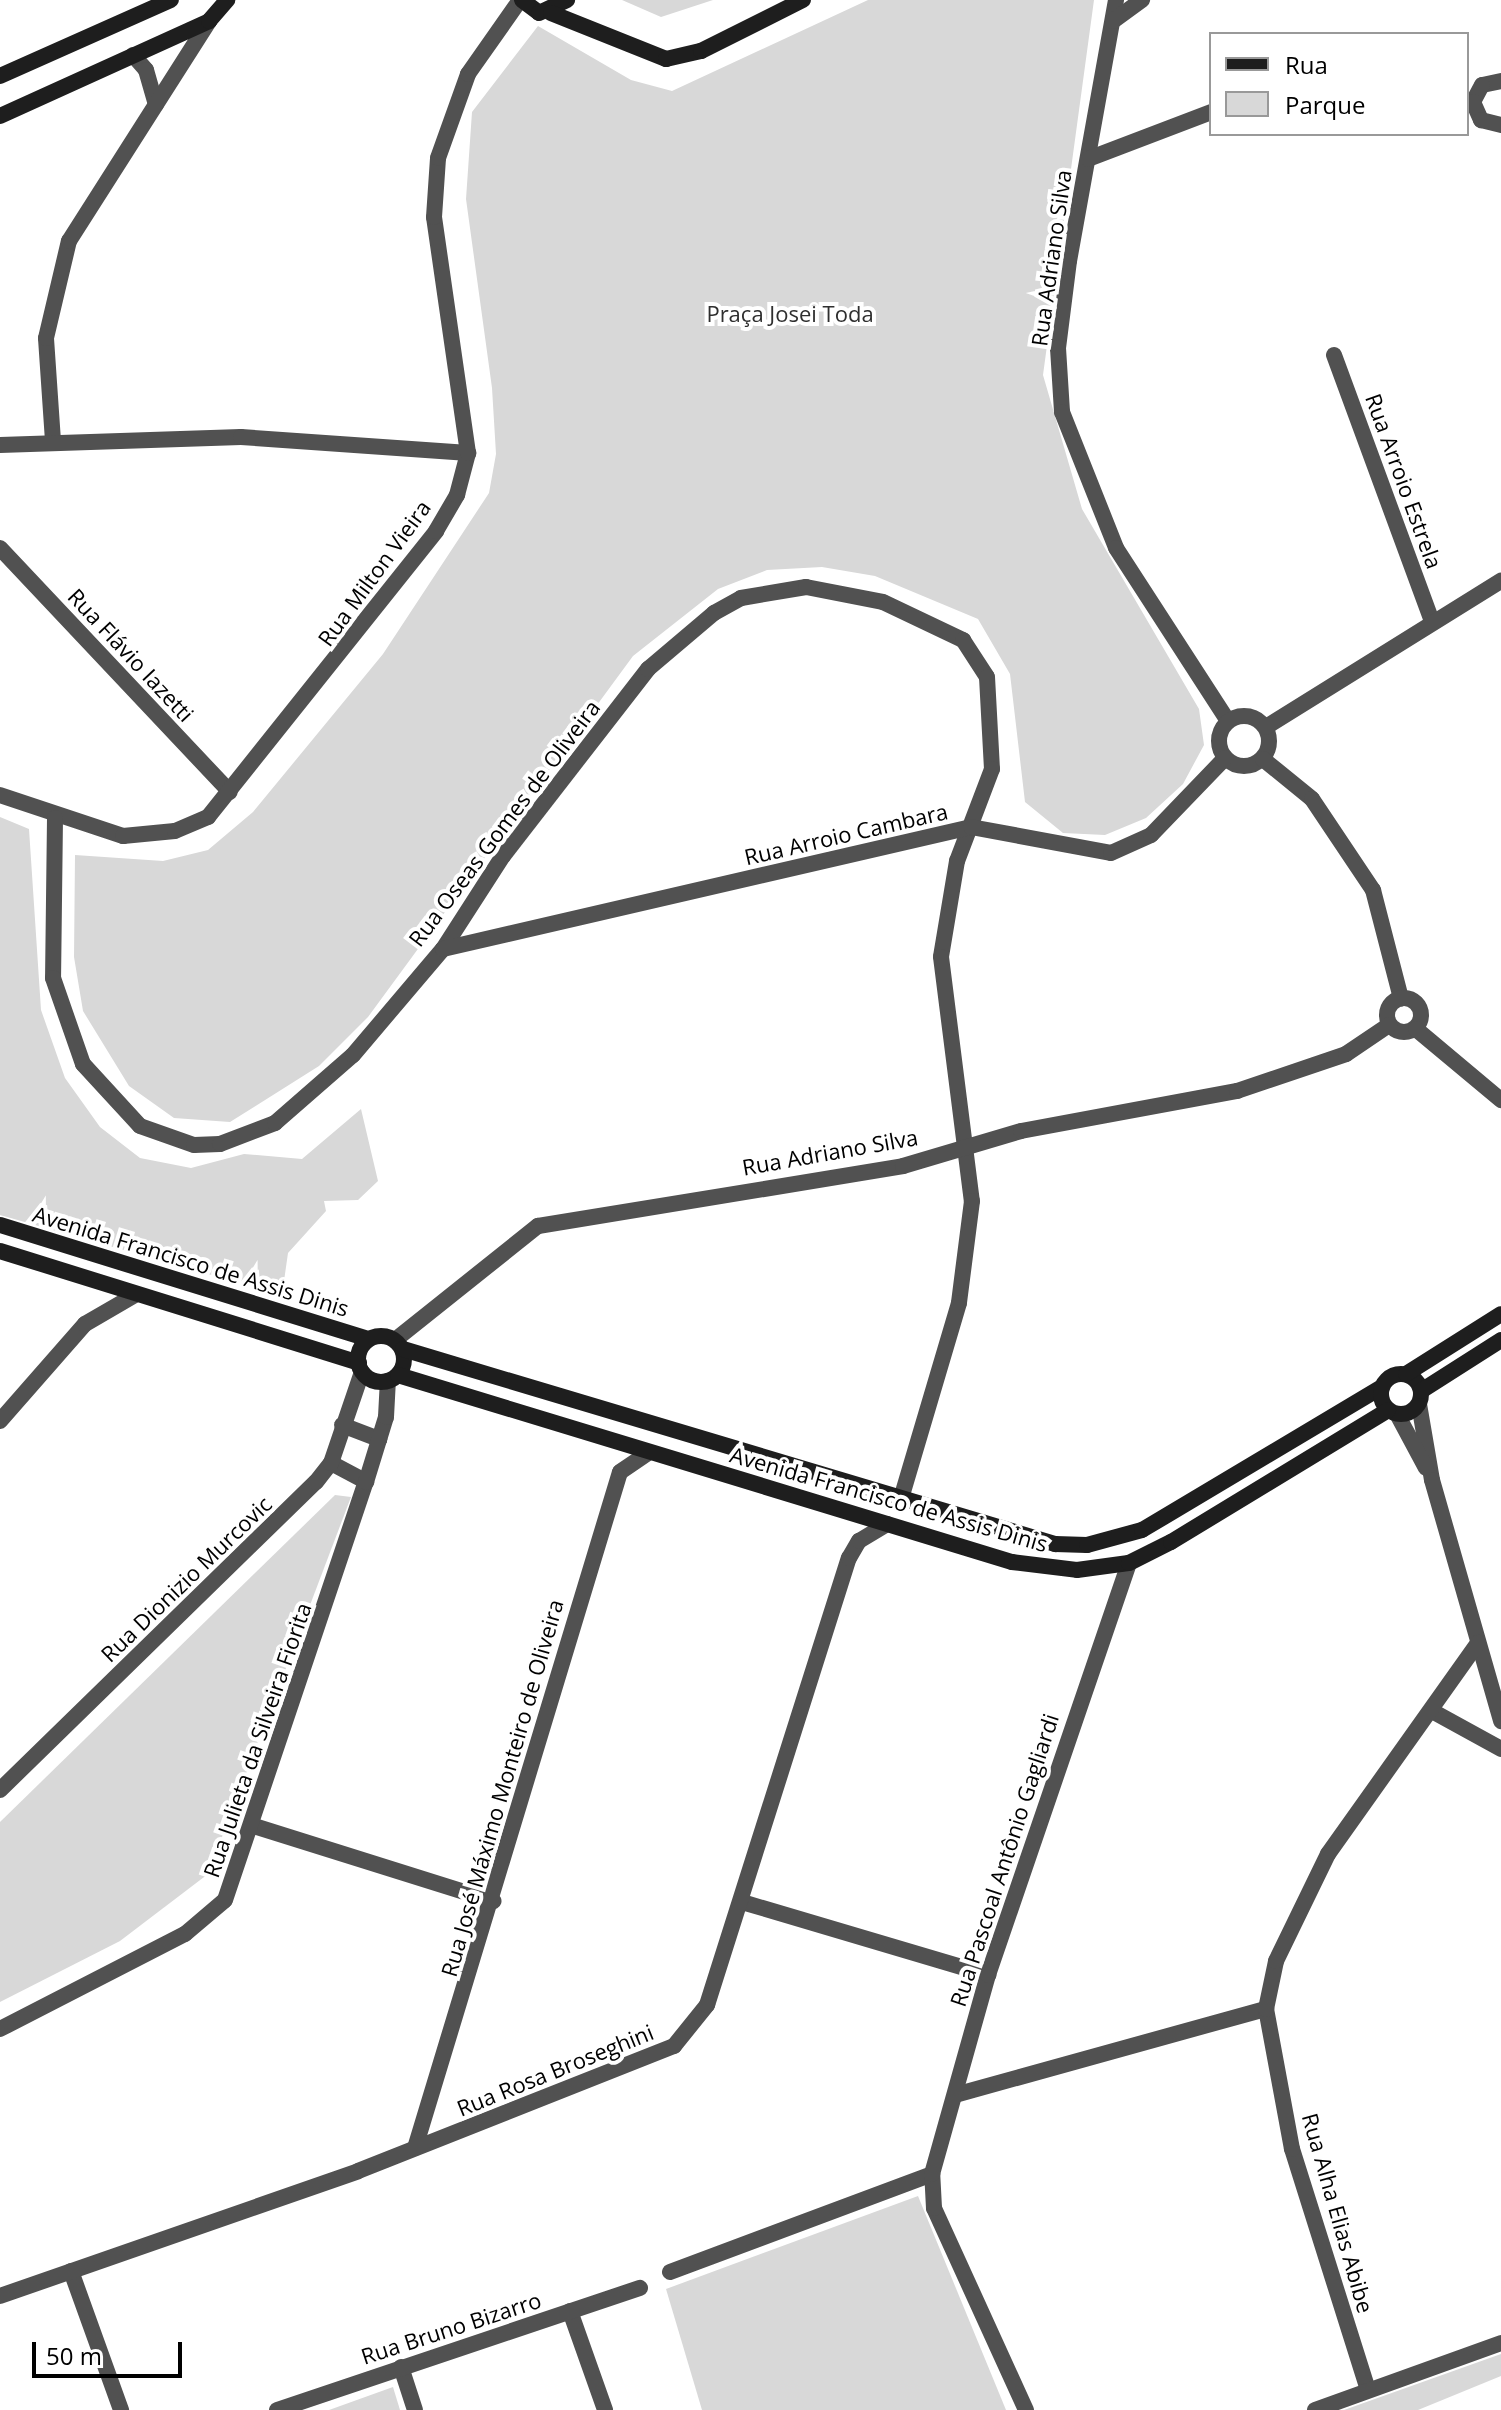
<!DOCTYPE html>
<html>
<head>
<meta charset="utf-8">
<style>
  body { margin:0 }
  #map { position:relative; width:1501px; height:2410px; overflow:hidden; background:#fff; font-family:"Open Sans",sans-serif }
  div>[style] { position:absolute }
  .green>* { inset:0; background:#d8d8d8 }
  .street>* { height:16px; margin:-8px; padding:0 8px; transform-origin:8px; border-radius:8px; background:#515151 }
  .street>.ring { margin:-8px; padding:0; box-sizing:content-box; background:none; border:16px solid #515151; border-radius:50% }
  .secondary>* { height:16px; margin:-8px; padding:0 8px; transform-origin:8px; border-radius:8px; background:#1e1e1e }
  .secondary>.ring { margin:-8px; padding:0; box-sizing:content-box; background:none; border:16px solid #1e1e1e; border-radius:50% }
  span { translate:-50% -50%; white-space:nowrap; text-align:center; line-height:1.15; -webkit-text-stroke:8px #fff; paint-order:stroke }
  .street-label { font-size:22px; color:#000 }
  .park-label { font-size:22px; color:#2f2f2f }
  .legend { position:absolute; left:1209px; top:32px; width:260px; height:104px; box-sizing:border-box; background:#fff; border:2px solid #999; margin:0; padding:10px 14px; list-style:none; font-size:24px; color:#000 }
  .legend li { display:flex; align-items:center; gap:16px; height:40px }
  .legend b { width:40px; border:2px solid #999 }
  .scale { position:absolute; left:32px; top:2342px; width:150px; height:36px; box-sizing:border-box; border:4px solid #000; border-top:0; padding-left:10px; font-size:24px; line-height:28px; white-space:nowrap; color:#000; -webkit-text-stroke:6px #fff; paint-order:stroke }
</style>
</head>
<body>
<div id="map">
  <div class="green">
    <div style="clip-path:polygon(622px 0,713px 0,661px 17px)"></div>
    <div style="clip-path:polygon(868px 0,1094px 0,1043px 375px,1082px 509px,1199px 709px,1204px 745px,1183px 784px,1146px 818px,1105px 835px,1063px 833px,1025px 802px,1010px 674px,978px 619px,875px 576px,822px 567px,767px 570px,718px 589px,633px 656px,368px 1017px,319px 1066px,230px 1122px,174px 1118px,129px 1086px,83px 1011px,74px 957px,75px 855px,163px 861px,208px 850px,253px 812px,383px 654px,489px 493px,496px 454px,492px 388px,466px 199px,472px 112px,538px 26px,631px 80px,672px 91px)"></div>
    <div style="clip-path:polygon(0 817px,29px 829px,41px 1010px,65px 1078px,100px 1127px,140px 1158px,191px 1168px,244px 1154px,302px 1159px,361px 1109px,378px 1181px,358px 1200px,324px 1201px,326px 1211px,288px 1253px,282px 1295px,0 1215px)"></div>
    <div style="clip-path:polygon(335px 1495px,351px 1497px,208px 1874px,120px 1941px,0 2002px,0 1822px)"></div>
    <div style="clip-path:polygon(918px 2196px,1006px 2410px,702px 2410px,666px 2289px)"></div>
    <div style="clip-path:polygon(1501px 2354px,1501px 2376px,1418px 2410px,1344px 2410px)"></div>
    <div style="clip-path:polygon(393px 2387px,400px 2410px,329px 2410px)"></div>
  </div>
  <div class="street">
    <div style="left:1116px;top:0;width:265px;rotate:100.2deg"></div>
    <div style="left:1069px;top:261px;width:88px;rotate:97.2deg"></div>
    <div style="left:1058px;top:348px;width:64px;rotate:86.4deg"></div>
    <div style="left:1062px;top:412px;width:146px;rotate:68.3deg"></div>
    <div style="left:1116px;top:548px;width:206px;rotate:57.1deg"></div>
    <div style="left:1113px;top:21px;width:36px;rotate:-36deg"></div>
    <div style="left:133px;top:55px;width:20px;rotate:49deg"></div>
    <div style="left:146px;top:70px;width:36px;rotate:74deg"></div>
    <div style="left:1501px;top:81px;width:19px;rotate:168deg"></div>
    <div style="left:1482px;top:85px;width:19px;rotate:118deg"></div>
    <div style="left:1473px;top:102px;width:20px;rotate:66deg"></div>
    <div style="left:1481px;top:120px;width:21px;rotate:14deg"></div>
    <div style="left:1088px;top:159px;width:132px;rotate:-20.9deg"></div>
    <div style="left:1334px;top:355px;width:284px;rotate:69.8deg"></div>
    <div style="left:53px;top:441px;width:103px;rotate:-93.9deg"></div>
    <div style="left:46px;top:338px;width:100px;rotate:-76.7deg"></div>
    <div style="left:69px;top:241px;width:261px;rotate:-57.5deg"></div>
    <div style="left:0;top:445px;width:241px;rotate:-1.9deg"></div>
    <div style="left:241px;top:437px;width:228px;rotate:4deg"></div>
    <div style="left:0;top:548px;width:335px;rotate:46.7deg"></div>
    <div class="ring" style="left:1219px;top:716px;width:34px;height:34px"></div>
    <div style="left:1266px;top:727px;width:277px;rotate:-31.9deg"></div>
    <div style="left:1263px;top:759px;width:63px;rotate:39.2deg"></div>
    <div style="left:1312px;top:799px;width:110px;rotate:56.2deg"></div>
    <div style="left:1373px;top:890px;width:112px;rotate:75.5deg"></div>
    <div style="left:0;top:795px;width:130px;rotate:18.4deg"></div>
    <div style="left:123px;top:836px;width:52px;rotate:-5.5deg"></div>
    <div style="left:175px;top:831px;width:36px;rotate:-23deg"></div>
    <div style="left:208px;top:817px;width:366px;rotate:-51.4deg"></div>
    <div style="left:436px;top:531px;width:42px;rotate:-59.7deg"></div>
    <div style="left:457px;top:495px;width:43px;rotate:-75.3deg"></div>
    <div style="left:468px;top:453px;width:238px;rotate:-98.2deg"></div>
    <div style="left:434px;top:217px;width:59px;rotate:-86.1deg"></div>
    <div style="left:438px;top:158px;width:89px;rotate:-70.3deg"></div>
    <div style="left:468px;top:74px;width:90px;rotate:-54.9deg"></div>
    <div style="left:55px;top:818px;width:160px;rotate:90.7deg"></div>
    <div style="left:53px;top:978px;width:91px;rotate:70.8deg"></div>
    <div style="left:83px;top:1064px;width:84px;rotate:47.4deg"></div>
    <div style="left:140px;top:1126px;width:57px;rotate:19.4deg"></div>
    <div style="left:194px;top:1145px;width:26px;rotate:-2deg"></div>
    <div style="left:220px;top:1144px;width:59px;rotate:-20.9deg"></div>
    <div style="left:275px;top:1123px;width:103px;rotate:-41.1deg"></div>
    <div style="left:353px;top:1055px;width:139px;rotate:-49.7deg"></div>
    <div style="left:443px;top:949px;width:111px;rotate:-57.2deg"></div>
    <div style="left:503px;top:856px;width:237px;rotate:-52.2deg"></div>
    <div style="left:648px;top:669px;width:87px;rotate:-40.3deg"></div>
    <div style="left:714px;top:613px;width:31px;rotate:-29deg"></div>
    <div style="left:741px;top:598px;width:66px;rotate:-9.6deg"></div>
    <div style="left:806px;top:587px;width:78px;rotate:11deg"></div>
    <div style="left:883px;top:602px;width:89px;rotate:25.4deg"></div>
    <div style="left:963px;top:640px;width:44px;rotate:57deg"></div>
    <div style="left:987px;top:677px;width:92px;rotate:86.9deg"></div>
    <div style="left:992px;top:769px;width:98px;rotate:110.8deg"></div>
    <div style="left:957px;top:861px;width:97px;rotate:99.5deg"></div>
    <div style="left:941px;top:957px;width:246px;rotate:82.8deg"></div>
    <div style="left:972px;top:1201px;width:103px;rotate:97.3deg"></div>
    <div style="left:959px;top:1303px;width:204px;rotate:106.5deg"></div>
    <div style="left:443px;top:949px;width:542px;rotate:-13.01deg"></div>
    <div style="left:971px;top:827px;width:142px;rotate:10.5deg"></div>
    <div style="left:1111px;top:853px;width:44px;rotate:-24.2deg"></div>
    <div style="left:1151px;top:835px;width:107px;rotate:-46.1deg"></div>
    <div class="ring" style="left:1387px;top:998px;width:18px;height:18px"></div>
    <div style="left:1416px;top:1029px;width:111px;rotate:39.9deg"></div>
    <div style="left:395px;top:1340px;width:183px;rotate:-38.6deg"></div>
    <div style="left:538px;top:1226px;width:370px;rotate:-9.3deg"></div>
    <div style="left:903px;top:1166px;width:123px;rotate:-16.5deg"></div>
    <div style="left:1021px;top:1131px;width:220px;rotate:-10.5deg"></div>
    <div style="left:1237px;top:1091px;width:115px;rotate:-18.7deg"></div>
    <div style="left:1346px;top:1054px;width:52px;rotate:-34deg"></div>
    <div style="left:1419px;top:1404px;width:77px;rotate:80.3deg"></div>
    <div style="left:1432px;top:1480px;width:251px;rotate:74deg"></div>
    <div style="left:1397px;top:1414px;width:61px;rotate:61.8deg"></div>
    <div style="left:0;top:1421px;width:129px;rotate:-48.8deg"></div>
    <div style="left:85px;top:1324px;width:58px;rotate:-30.1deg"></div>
    <div style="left:342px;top:1425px;width:40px;rotate:21deg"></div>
    <div style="left:331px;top:1463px;width:40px;rotate:28deg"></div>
    <div style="left:1432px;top:1711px;width:79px;rotate:28.8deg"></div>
    <div style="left:0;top:1790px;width:441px;rotate:-44.3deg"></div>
    <div style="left:316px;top:1482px;width:24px;rotate:-52deg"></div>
    <div style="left:331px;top:1463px;width:96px;rotate:-71.2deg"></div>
    <div style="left:254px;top:1826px;width:251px;rotate:17.4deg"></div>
    <div style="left:742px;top:1902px;width:257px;rotate:16.5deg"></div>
    <div style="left:0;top:2029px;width:208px;rotate:-27.2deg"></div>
    <div style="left:185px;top:1934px;width:52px;rotate:-40.4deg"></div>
    <div style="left:225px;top:1900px;width:441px;rotate:-71.4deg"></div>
    <div style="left:366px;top:1482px;width:68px;rotate:-72.9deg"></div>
    <div style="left:386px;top:1417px;width:36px;rotate:-87deg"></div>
    <div style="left:955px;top:2095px;width:323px;rotate:-15.5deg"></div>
    <div style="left:415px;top:2148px;width:706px;rotate:-73.13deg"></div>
    <div style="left:620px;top:1472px;width:34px;rotate:-34deg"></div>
    <div style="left:71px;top:2271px;width:148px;rotate:70.2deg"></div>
    <div style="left:670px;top:2272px;width:280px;rotate:-20.5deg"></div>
    <div style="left:0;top:2296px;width:379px;rotate:-19.2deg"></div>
    <div style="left:358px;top:2171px;width:340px;rotate:-21.6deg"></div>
    <div style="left:674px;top:2046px;width:53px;rotate:-51.2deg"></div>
    <div style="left:707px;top:2005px;width:469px;rotate:-72.4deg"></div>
    <div style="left:849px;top:1558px;width:20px;rotate:-60deg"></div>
    <div style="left:859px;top:1541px;width:33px;rotate:-31deg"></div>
    <div style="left:570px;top:2311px;width:105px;rotate:70.5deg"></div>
    <div style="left:401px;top:2367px;width:45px;rotate:72deg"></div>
    <div style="left:1368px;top:2390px;width:253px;rotate:-107.5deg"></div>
    <div style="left:1292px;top:2149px;width:142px;rotate:-100.5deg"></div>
    <div style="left:1266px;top:2009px;width:49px;rotate:-78.2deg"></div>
    <div style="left:1276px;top:1961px;width:119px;rotate:-64.1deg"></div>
    <div style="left:1328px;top:1854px;width:259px;rotate:-54.6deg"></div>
    <div style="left:277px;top:2410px;width:383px;rotate:-18.6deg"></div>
    <div style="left:1026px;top:2410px;width:222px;rotate:-114.5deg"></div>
    <div style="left:934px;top:2208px;width:34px;rotate:-93deg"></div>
    <div style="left:932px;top:2174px;width:207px;rotate:-74.3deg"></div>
    <div style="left:988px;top:1975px;width:435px;rotate:-71.1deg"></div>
    <div style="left:1315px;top:2410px;width:198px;rotate:-19.8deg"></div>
  </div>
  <div class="secondary">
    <div style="left:522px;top:0;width:21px;rotate:37deg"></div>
    <div style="left:539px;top:13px;width:31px;rotate:-25deg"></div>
    <div style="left:551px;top:13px;width:124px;rotate:21.8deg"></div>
    <div style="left:666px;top:59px;width:36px;rotate:-13deg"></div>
    <div style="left:701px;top:51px;width:114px;rotate:-26.6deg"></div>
    <div style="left:0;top:76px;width:187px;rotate:-24deg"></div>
    <div style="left:0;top:116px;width:230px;rotate:-24.4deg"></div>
    <div style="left:209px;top:21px;width:28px;rotate:-49deg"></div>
    <div style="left:0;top:1225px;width:386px;rotate:17.2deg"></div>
    <div style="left:0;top:1251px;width:376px;rotate:17.3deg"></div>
    <div class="ring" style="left:358px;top:1336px;width:30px;height:30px"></div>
    <div style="left:403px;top:1349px;width:681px;rotate:16.65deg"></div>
    <div style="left:1055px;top:1544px;width:32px;rotate:2deg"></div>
    <div style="left:1087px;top:1545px;width:57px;rotate:-15.3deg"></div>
    <div style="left:1142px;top:1530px;width:279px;rotate:-30.8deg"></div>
    <div class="ring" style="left:1381px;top:1374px;width:24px;height:24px"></div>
    <div style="left:1406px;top:1374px;width:112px;rotate:-32.3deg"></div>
    <div style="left:398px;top:1375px;width:642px;rotate:16.94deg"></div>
    <div style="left:1012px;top:1562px;width:65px;rotate:7deg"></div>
    <div style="left:1077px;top:1570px;width:52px;rotate:-7.7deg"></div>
    <div style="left:1129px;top:1563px;width:47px;rotate:-26.6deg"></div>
    <div style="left:1171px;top:1542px;width:254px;rotate:-31.3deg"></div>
    <div style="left:1421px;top:1391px;width:95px;rotate:-32.5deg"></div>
  </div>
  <div class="street-label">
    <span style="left:1051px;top:258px;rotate:-82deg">Rua Adriano Silva</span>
    <span style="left:1404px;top:481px;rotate:70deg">Rua Arroio Estrela</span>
    <span style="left:374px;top:573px;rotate:-54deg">Rua Milton Vieira</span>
    <span style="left:131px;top:655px;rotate:47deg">Rua Flávio Iazetti</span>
    <span style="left:504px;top:823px;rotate:-53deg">Rua Oseas Gomes de Oliveira</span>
    <span style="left:846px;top:834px;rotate:-13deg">Rua Arroio Cambara</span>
    <span style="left:830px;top:1152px;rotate:-10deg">Rua Adriano Silva</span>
    <span style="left:191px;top:1261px;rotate:17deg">Avenida Francisco de Assis Dinis</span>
    <span style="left:889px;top:1499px;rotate:16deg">Avenida Francisco de Assis Dinis</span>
    <span style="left:186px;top:1579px;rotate:-44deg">Rua Dionizio Murcovic</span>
    <span style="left:257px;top:1740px;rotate:-71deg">Rua Julieta da Silveira Fiorita</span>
    <span style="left:502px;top:1788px;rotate:-74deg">Rua José Máximo Monteiro de Oliveira</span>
    <span style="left:1004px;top:1860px;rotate:-72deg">Rua Pascoal Antônio Gagliardi</span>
    <span style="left:555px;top:2070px;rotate:-22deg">Rua Rosa Broseghini</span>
    <span style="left:1338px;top:2213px;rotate:74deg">Rua Alha Elias Abibe</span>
    <span style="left:451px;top:2328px;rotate:-18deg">Rua Bruno Bizarro</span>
  </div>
  <div class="park-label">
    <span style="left:790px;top:314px">Praça Josei Toda</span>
  </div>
  <ul class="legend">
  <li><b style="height:10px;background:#1e1e1e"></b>Rua</li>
  <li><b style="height:22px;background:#d8d8d8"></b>Parque</li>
  </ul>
  <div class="scale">50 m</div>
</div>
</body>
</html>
